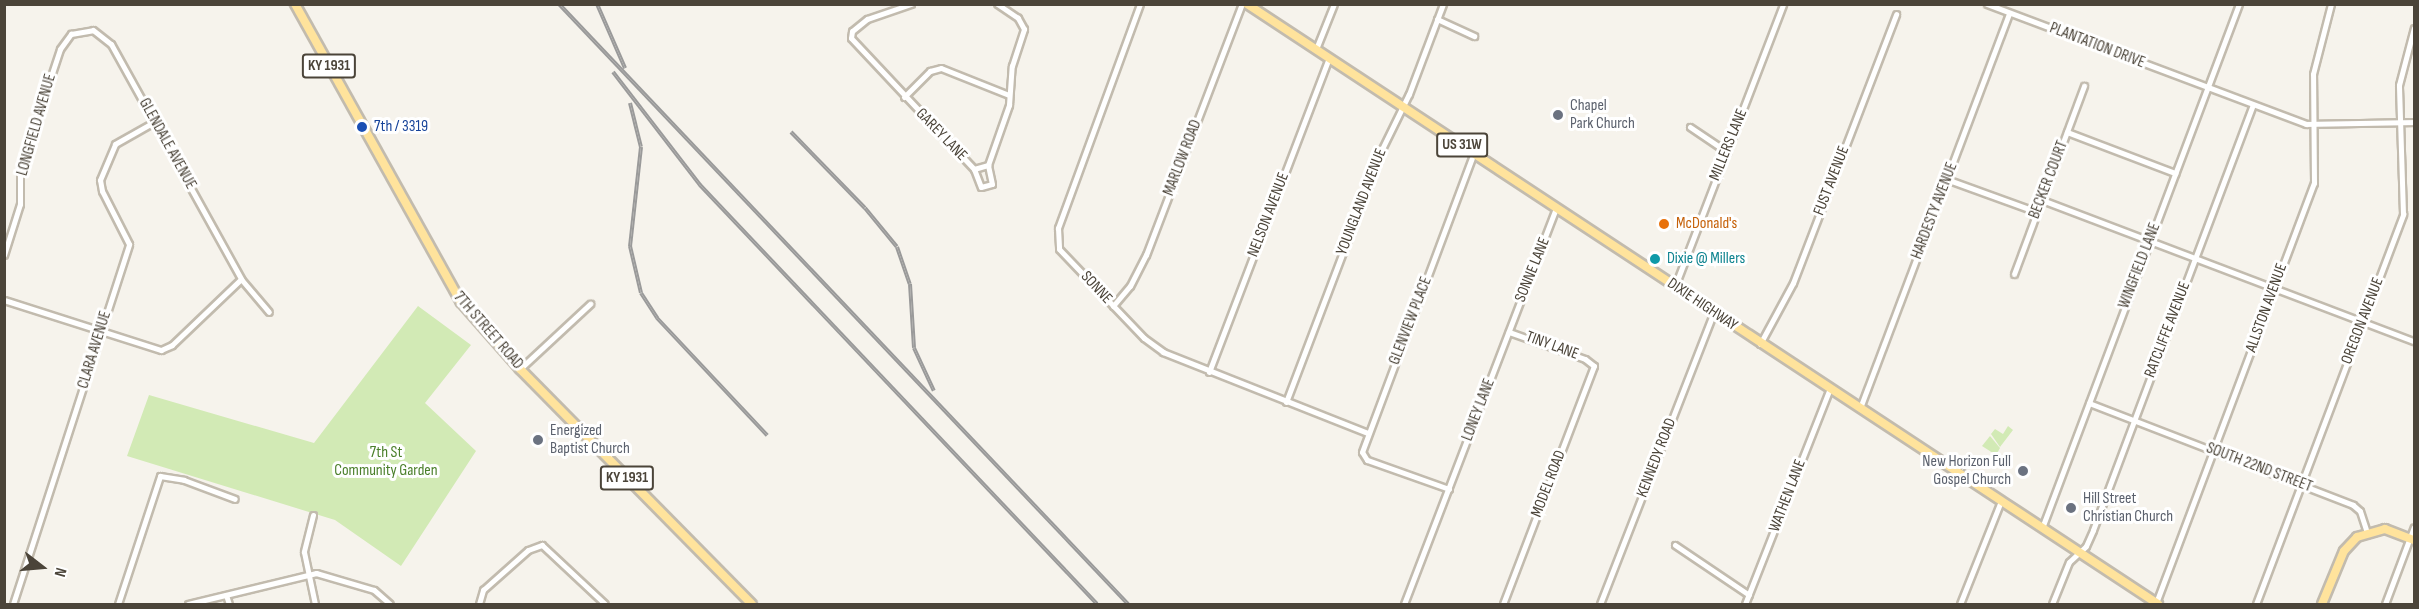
<!DOCTYPE html>
<html>
<head>
<meta charset="utf-8">
<style>
  body { margin:0 }
  #map { position:relative; width:2419px; height:609px; overflow:hidden; background:#f6f3ec; font-family:"Sofia Sans Condensed",sans-serif }
  div>[style] { position:absolute }
  .green>* { inset:0; background:#d2eab5 }
  .roads { filter:drop-shadow(2px 0 #c2bbae) drop-shadow(-2px 0 #c2bbae) drop-shadow(0 2px #c2bbae) drop-shadow(0 -2px #c2bbae) }
  .minor>* { height:5px; margin:-2.5px; padding:0 2.5px; transform-origin:2.5px; border-radius:2.5px; background:#fff }
  .primary>* { height:8px; margin:-4px; padding:0 4px; transform-origin:4px; border-radius:4px; background:#ffe39c }
  .rail>* { height:4px; margin-top:-2px; transform-origin:0; background:repeating-linear-gradient(90deg,#fff 0 4.5px,#9a9a9a 0 9px); box-sizing:border-box; border-block:2px solid #9a9a9a }
  .dots>* { width:16px; height:16px; translate:-50% -50%; box-sizing:border-box; border:3px solid #fff; border-radius:50% }
  span { translate:-50% -50%; white-space:nowrap; text-align:center; line-height:1.15; -webkit-text-stroke:6px #fff; paint-order:stroke }
  .shield-label span { padding:2px 4px; background:#fff; border:2px solid; border-radius:4px; -webkit-text-stroke-width:0 }
  .shield-label { font-size:15px; color:#4b4439; font-weight:700 }
  .street-label { font-size:16px; color:#4b4439 }
  .worship-label { font-size:16px; color:#5b616d }
  .left { translate:0 -50%; text-align:left }
  .right { translate:-100% -50%; text-align:right }
  .transit-label { font-size:16px; color:#164399 }
  .food-label { font-size:16px; color:#c56008 }
  .culture-label { font-size:16px; color:#0d838f }
  .park-label { font-size:16px; color:#4a7f2a }
  .frame { position:absolute; inset:0; border:6px solid #4b4439; pointer-events:none }
  .north { position:absolute; left:12px; top:537px; width:60px; height:60px; -webkit-text-stroke:4px #fff; paint-order:stroke; rotate:106deg; font-size:16px; font-weight:700; line-height:24px; text-align:center; color:#4b4439 }
  .north::after { content:''; display:block; margin:auto; width:21px; height:27px; background:#4b4439; clip-path:polygon(50% 0,100% 100%,50% 72%,0 100%) }
</style>
</head>
<body>
<div id="map">
  <div class="green">
    <div style="clip-path:polygon(418px 306px,471px 345px,425px 403px,476px 451px,401px 566px,335px 520px,127px 456px,149px 395px,314px 443px)"></div>
    <div style="clip-path:polygon(2008px 426px,2013px 430px,2000px 447px,1991px 434px,1995px 429px,2003px 434px)"></div>
    <div style="clip-path:polygon(1990px 436px,2000px 448px,1996px 455px,1982px 446px)"></div>
  </div>
  <div class="roads">
    <div class="minor">
      <div style="left:911px;top:4px;width:46px;rotate:161.2deg"></div>
      <div style="left:867px;top:19px;width:19px;rotate:141deg"></div>
      <div style="left:852px;top:31px;width:7px;rotate:98deg"></div>
      <div style="left:851px;top:38px;width:180px;rotate:46.8deg"></div>
      <div style="left:974px;top:169px;width:15px;rotate:-16deg"></div>
      <div style="left:988px;top:165px;width:64px;rotate:-70.7deg"></div>
      <div style="left:1009px;top:105px;width:39px;rotate:-86deg"></div>
      <div style="left:1012px;top:66px;width:39px;rotate:-72deg"></div>
      <div style="left:1024px;top:29px;width:13px;rotate:-119deg"></div>
      <div style="left:1018px;top:18px;width:25px;rotate:-146deg"></div>
      <div style="left:1140px;top:4px;width:239px;rotate:110.1deg"></div>
      <div style="left:1058px;top:228px;width:21px;rotate:87deg"></div>
      <div style="left:1059px;top:249px;width:123px;rotate:46.3deg"></div>
      <div style="left:1144px;top:338px;width:24px;rotate:36deg"></div>
      <div style="left:1163px;top:352px;width:220px;rotate:21.6deg"></div>
      <div style="left:1987px;top:4px;width:341px;rotate:20.6deg"></div>
      <div style="left:2306px;top:124px;width:108px;rotate:-1.1deg"></div>
      <div style="left:1437px;top:19px;width:41px;rotate:24.7deg"></div>
      <div style="left:1316px;top:49px;width:48px;rotate:-68.2deg"></div>
      <div style="left:904px;top:97px;width:37px;rotate:-45deg"></div>
      <div style="left:930px;top:71px;width:11px;rotate:-15deg"></div>
      <div style="left:941px;top:68px;width:73px;rotate:21.7deg"></div>
      <div style="left:1690px;top:127px;width:45px;rotate:34deg"></div>
      <div style="left:2067px;top:132px;width:116px;rotate:20.8deg"></div>
      <div style="left:974px;top:169px;width:19px;rotate:69deg"></div>
      <div style="left:981px;top:187px;width:11px;rotate:-15deg"></div>
      <div style="left:992px;top:184px;width:19px;rotate:-102deg"></div>
      <div style="left:1946px;top:179px;width:97px;rotate:19.9deg"></div>
      <div style="left:2042px;top:200px;width:398px;rotate:20.8deg"></div>
      <div style="left:4px;top:255px;width:53px;rotate:-72.6deg"></div>
      <div style="left:20px;top:204px;width:34px;rotate:-90deg"></div>
      <div style="left:20px;top:170px;width:127px;rotate:-71.7deg"></div>
      <div style="left:60px;top:49px;width:19px;rotate:-54deg"></div>
      <div style="left:71px;top:34px;width:22px;rotate:-10deg"></div>
      <div style="left:93px;top:30px;width:23px;rotate:38deg"></div>
      <div style="left:111px;top:44px;width:269px;rotate:61deg"></div>
      <div style="left:241px;top:279px;width:43px;rotate:49.7deg"></div>
      <div style="left:2014px;top:274px;width:201px;rotate:-69.6deg"></div>
      <div style="left:1675px;top:286px;width:302px;rotate:-69deg"></div>
      <div style="left:4px;top:300px;width:165px;rotate:17.7deg"></div>
      <div style="left:161px;top:350px;width:12px;rotate:-24deg"></div>
      <div style="left:172px;top:345px;width:95px;rotate:-43.7deg"></div>
      <div style="left:1113px;top:306px;width:26px;rotate:-50deg"></div>
      <div style="left:1130px;top:286px;width:35px;rotate:-63deg"></div>
      <div style="left:1146px;top:255px;width:269px;rotate:-69.1deg"></div>
      <div style="left:1760px;top:344px;width:69px;rotate:-61.6deg"></div>
      <div style="left:1793px;top:283px;width:288px;rotate:-69deg"></div>
      <div style="left:520px;top:369px;width:96px;rotate:-42.9deg"></div>
      <div style="left:1209px;top:372px;width:336px;rotate:-69.1deg"></div>
      <div style="left:1286px;top:402px;width:271px;rotate:-69.2deg"></div>
      <div style="left:1382px;top:149px;width:61px;rotate:-63.9deg"></div>
      <div style="left:1409px;top:94px;width:96px;rotate:-69.3deg"></div>
      <div style="left:2089px;top:403px;width:283px;rotate:21.1deg"></div>
      <div style="left:2353px;top:505px;width:9px;rotate:41deg"></div>
      <div style="left:2360px;top:511px;width:22px;rotate:72deg"></div>
      <div style="left:1860px;top:408px;width:422px;rotate:-69.3deg"></div>
      <div style="left:1449px;top:489px;width:87px;rotate:-160.5deg"></div>
      <div style="left:1367px;top:460px;width:9px;rotate:-122deg"></div>
      <div style="left:1362px;top:452px;width:319px;rotate:-69.5deg"></div>
      <div style="left:313px;top:515px;width:38px;rotate:104deg"></div>
      <div style="left:304px;top:552px;width:53px;rotate:78.1deg"></div>
      <div style="left:2042px;top:528px;width:560px;rotate:-69.4deg"></div>
      <div style="left:1675px;top:545px;width:89px;rotate:34deg"></div>
      <div style="left:226px;top:595px;width:9px;rotate:72deg"></div>
      <div style="left:2156px;top:603px;width:449px;rotate:-69.4deg"></div>
      <div style="left:2314px;top:183px;width:109px;rotate:-90.5deg"></div>
      <div style="left:2313px;top:74px;width:72px;rotate:-75.6deg"></div>
      <div style="left:13px;top:604px;width:378px;rotate:-72.1deg"></div>
      <div style="left:129px;top:244px;width:59px;rotate:-117deg"></div>
      <div style="left:102px;top:191px;width:11px;rotate:-100deg"></div>
      <div style="left:100px;top:180px;width:39px;rotate:-67deg"></div>
      <div style="left:115px;top:144px;width:45px;rotate:-29.4deg"></div>
      <div style="left:118px;top:604px;width:135px;rotate:-71.8deg"></div>
      <div style="left:160px;top:476px;width:24px;rotate:9deg"></div>
      <div style="left:184px;top:480px;width:54px;rotate:20.4deg"></div>
      <div style="left:188px;top:604px;width:132px;rotate:-13.6deg"></div>
      <div style="left:316px;top:573px;width:60px;rotate:16.3deg"></div>
      <div style="left:374px;top:590px;width:21px;rotate:41deg"></div>
      <div style="left:479px;top:604px;width:15px;rotate:-74deg"></div>
      <div style="left:483px;top:590px;width:60px;rotate:-41.6deg"></div>
      <div style="left:528px;top:550px;width:15px;rotate:-20deg"></div>
      <div style="left:542px;top:545px;width:86px;rotate:43.1deg"></div>
      <div style="left:1404px;top:604px;width:423px;rotate:-69deg"></div>
      <div style="left:1503px;top:604px;width:255px;rotate:-69.1deg"></div>
      <div style="left:1594px;top:366px;width:11px;rotate:-142deg"></div>
      <div style="left:1585px;top:359px;width:81px;rotate:-160.4deg"></div>
      <div style="left:1600px;top:604px;width:313px;rotate:-68.7deg"></div>
      <div style="left:1745px;top:604px;width:232px;rotate:-68.5deg"></div>
      <div style="left:1960px;top:604px;width:111px;rotate:-68.3deg"></div>
      <div style="left:2052px;top:604px;width:45px;rotate:-68deg"></div>
      <div style="left:2069px;top:562px;width:23px;rotate:-43deg"></div>
      <div style="left:2086px;top:546px;width:17px;rotate:-66deg"></div>
      <div style="left:2093px;top:530px;width:454px;rotate:-69.4deg"></div>
      <div style="left:2256px;top:604px;width:417px;rotate:-69.3deg"></div>
      <div style="left:2403px;top:214px;width:129px;rotate:-91.8deg"></div>
      <div style="left:2399px;top:85px;width:59px;rotate:-75.3deg"></div>
      <div style="left:2385px;top:604px;width:82px;rotate:-69.4deg"></div>
    </div>
    <div class="primary">
      <div style="left:295px;top:4px;width:341px;rotate:60.9deg"></div>
      <div style="left:461px;top:302px;width:89px;rotate:48.6deg"></div>
      <div style="left:520px;top:369px;width:330px;rotate:45.4deg"></div>
      <div style="left:1247px;top:4px;width:1091px;rotate:33.37deg"></div>
      <div style="left:2322px;top:604px;width:57px;rotate:-67.5deg"></div>
      <div style="left:2344px;top:551px;width:19px;rotate:-47deg"></div>
      <div style="left:2357px;top:537px;width:29px;rotate:-16deg"></div>
      <div style="left:2385px;top:529px;width:31px;rotate:21deg"></div>
    </div>
  </div>
  <div class="rail">
    <div style="left:559px;top:4px;width:827px;rotate:46.52deg"></div>
    <div style="left:597px;top:4px;width:70px;rotate:66.4deg"></div>
    <div style="left:613px;top:72px;width:143px;rotate:52.4deg"></div>
    <div style="left:700px;top:185px;width:577px;rotate:46.54deg"></div>
    <div style="left:630px;top:103px;width:45px;rotate:76deg"></div>
    <div style="left:641px;top:147px;width:100px;rotate:96.3deg"></div>
    <div style="left:630px;top:246px;width:48px;rotate:76.8deg"></div>
    <div style="left:641px;top:293px;width:30px;rotate:57deg"></div>
    <div style="left:657px;top:318px;width:161px;rotate:46.8deg"></div>
    <div style="left:791px;top:132px;width:106px;rotate:45.8deg"></div>
    <div style="left:865px;top:208px;width:50px;rotate:50.6deg"></div>
    <div style="left:897px;top:247px;width:39px;rotate:71deg"></div>
    <div style="left:910px;top:284px;width:64px;rotate:86.4deg"></div>
    <div style="left:914px;top:348px;width:47px;rotate:65.1deg"></div>
  </div>
  <div class="dots">
    <div style="left:1558px;top:115px;background:#6b7280"></div>
    <div style="left:362px;top:127px;background:#1a4fb4"></div>
    <div style="left:1664px;top:224px;background:#e8710a"></div>
    <div style="left:1655px;top:259px;background:#0f9aa8"></div>
    <div style="left:538px;top:440px;background:#6b7280"></div>
    <div style="left:2023px;top:471px;background:#6b7280"></div>
    <div style="left:2071px;top:508px;background:#6b7280"></div>
  </div>
  <div class="shield-label">
    <span style="left:329px;top:66px">KY 1931</span>
    <span style="left:1462px;top:145px">US 31W</span>
    <span style="left:627px;top:478px">KY 1931</span>
  </div>
  <div class="street-label">
    <span style="left:2097px;top:46px;rotate:21deg">PLANTATION DRIVE</span>
    <span style="left:37px;top:125px;rotate:-74deg">LONGFIELD AVENUE</span>
    <span style="left:941px;top:135px;rotate:46deg">GAREY LANE</span>
    <span style="left:167px;top:144px;rotate:61deg">GLENDALE AVENUE</span>
    <span style="left:1729px;top:145px;rotate:-68deg">MILLERS LANE</span>
    <span style="left:1183px;top:158px;rotate:-69deg">MARLOW ROAD</span>
    <span style="left:2049px;top:180px;rotate:-69deg">BECKER COURT</span>
    <span style="left:1832px;top:181px;rotate:-69deg">FUST AVENUE</span>
    <span style="left:1362px;top:202px;rotate:-69deg">YOUNGLAND AVENUE</span>
    <span style="left:1935px;top:211px;rotate:-69deg">HARDESTY AVENUE</span>
    <span style="left:1269px;top:215px;rotate:-69deg">NELSON AVENUE</span>
    <span style="left:2140px;top:266px;rotate:-69deg">WINGFIELD LANE</span>
    <span style="left:1533px;top:270px;rotate:-68deg">SONNE LANE</span>
    <span style="left:1096px;top:288px;rotate:47deg">SONNE</span>
    <span style="left:1702px;top:305px;rotate:34deg">DIXIE HIGHWAY</span>
    <span style="left:2267px;top:308px;rotate:-70deg">ALLSTON AVENUE</span>
    <span style="left:1411px;top:321px;rotate:-69deg">GLENVIEW PLACE</span>
    <span style="left:2363px;top:321px;rotate:-69deg">OREGON AVENUE</span>
    <span style="left:2168px;top:330px;rotate:-69deg">RATCLIFFE AVENUE</span>
    <span style="left:488px;top:331px;rotate:49deg">7TH STREET ROAD</span>
    <span style="left:1552px;top:346px;rotate:20deg">TINY LANE</span>
    <span style="left:95px;top:350px;rotate:-73deg">CLARA AVENUE</span>
    <span style="left:1479px;top:410px;rotate:-69deg">LONEY LANE</span>
    <span style="left:1657px;top:458px;rotate:-69deg">KENNEDY ROAD</span>
    <span style="left:2259px;top:468px;rotate:21deg">SOUTH 22ND STREET</span>
    <span style="left:1549px;top:484px;rotate:-69deg">MODEL ROAD</span>
    <span style="left:1788px;top:496px;rotate:-69deg">WATHEN LANE</span>
  </div>
  <div class="worship-label">
    <span class="left" style="left:1570px;top:115px">Chapel<br>Park Church</span>
    <span class="left" style="left:550px;top:440px">Energized<br>Baptist Church</span>
    <span class="right" style="left:2011px;top:471px">New Horizon Full<br>Gospel Church</span>
    <span class="left" style="left:2083px;top:508px">Hill Street<br>Christian Church</span>
  </div>
  <div class="transit-label">
    <span class="left" style="left:374px;top:127px">7th / 3319</span>
  </div>
  <div class="food-label">
    <span class="left" style="left:1676px;top:224px">McDonald's</span>
  </div>
  <div class="culture-label">
    <span class="left" style="left:1667px;top:259px">Dixie @ Millers</span>
  </div>
  <div class="park-label">
    <span style="left:386px;top:462px">7th St<br>Community Garden</span>
  </div>
  <div class="frame"></div>
  <div class="north">N</div>
</div>
</body>
</html>
